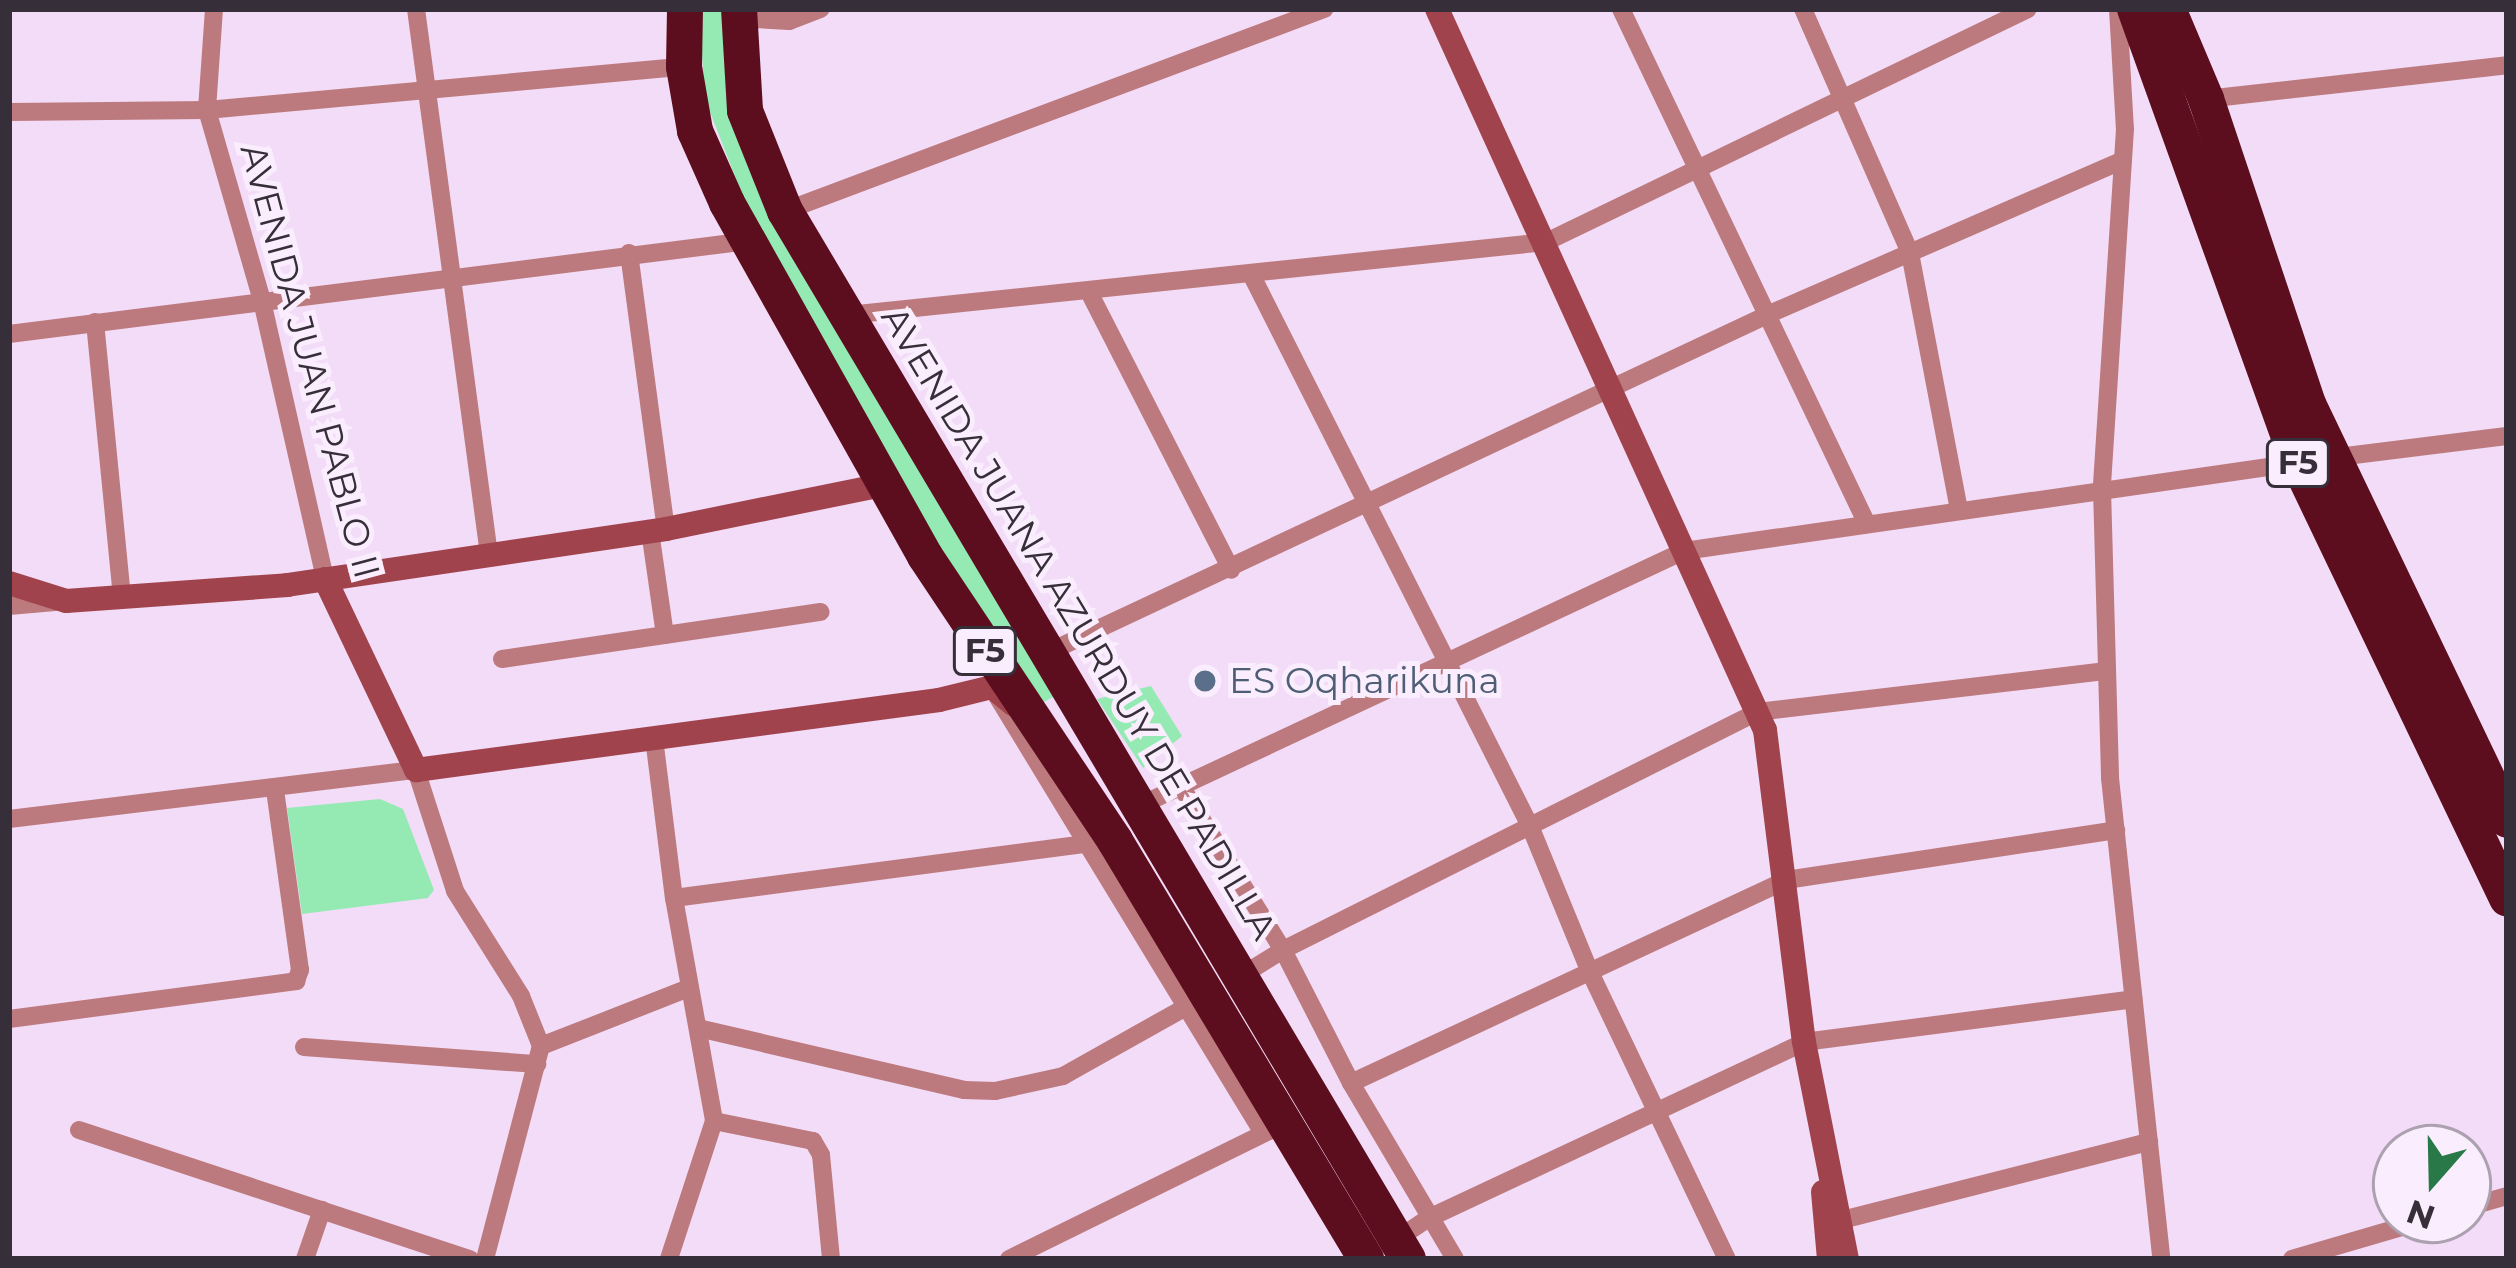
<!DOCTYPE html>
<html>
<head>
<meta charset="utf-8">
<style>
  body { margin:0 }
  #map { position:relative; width:2516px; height:1268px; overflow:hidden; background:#f2dcf7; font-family:Montserrat,sans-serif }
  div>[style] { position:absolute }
  .green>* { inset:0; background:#95eab4 }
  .street>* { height:18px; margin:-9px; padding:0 9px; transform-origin:9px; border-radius:9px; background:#bc7a7e }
  .secondary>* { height:24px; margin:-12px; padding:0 12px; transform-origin:12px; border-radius:12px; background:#a1434d }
  .highway>* { height:36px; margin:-18px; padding:0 18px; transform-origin:18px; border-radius:18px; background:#5d0e1e }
  .dots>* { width:33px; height:33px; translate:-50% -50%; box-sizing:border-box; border:6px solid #faedfd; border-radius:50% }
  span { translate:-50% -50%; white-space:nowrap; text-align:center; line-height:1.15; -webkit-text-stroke:10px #faedfd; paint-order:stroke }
  .shield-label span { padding:3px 9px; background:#faedfd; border:3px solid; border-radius:9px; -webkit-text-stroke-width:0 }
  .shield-label { font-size:33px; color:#362e38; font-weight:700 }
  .street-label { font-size:36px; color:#362e38 }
  .service-label { font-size:36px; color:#4e5e75 }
  .left { translate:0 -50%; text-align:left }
  .frame { position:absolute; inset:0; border:12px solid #362e38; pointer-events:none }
  .north { position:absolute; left:2372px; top:1124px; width:120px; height:120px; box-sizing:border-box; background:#faedfd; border:3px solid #aca1ae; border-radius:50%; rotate:200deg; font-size:33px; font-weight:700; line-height:48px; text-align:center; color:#362e38 }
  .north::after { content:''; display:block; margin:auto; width:42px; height:54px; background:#297848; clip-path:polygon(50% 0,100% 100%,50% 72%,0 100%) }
</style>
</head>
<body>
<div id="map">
  <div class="green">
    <div style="clip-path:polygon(699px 9px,725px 9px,728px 91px,1059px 694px,1042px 703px,944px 557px,743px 197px,705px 99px)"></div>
    <div style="clip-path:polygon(1151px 686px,1182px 736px,1143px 768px,1097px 699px)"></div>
    <div style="clip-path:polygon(380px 799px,403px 809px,434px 890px,428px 898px,302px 914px,287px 808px)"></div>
  </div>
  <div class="street">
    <div style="left:214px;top:9px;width:101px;rotate:94deg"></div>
    <div style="left:207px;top:110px;width:199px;rotate:73.9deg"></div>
    <div style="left:262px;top:301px;width:285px;rotate:77.2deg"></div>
    <div style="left:416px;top:9px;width:551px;rotate:82.38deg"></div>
    <div style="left:1621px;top:9px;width:571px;rotate:64.47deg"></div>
    <div style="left:1803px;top:9px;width:266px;rotate:66.3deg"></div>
    <div style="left:1910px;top:253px;width:262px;rotate:79.2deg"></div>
    <div style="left:2118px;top:9px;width:120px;rotate:86.7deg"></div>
    <div style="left:2125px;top:129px;width:361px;rotate:93.7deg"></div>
    <div style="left:2102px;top:489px;width:289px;rotate:88.4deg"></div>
    <div style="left:2110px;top:778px;width:484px;rotate:83.9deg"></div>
    <div style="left:738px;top:18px;width:51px;rotate:3.4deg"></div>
    <div style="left:789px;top:21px;width:34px;rotate:-21deg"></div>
    <div style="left:2206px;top:99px;width:303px;rotate:-6.4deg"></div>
    <div style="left:9px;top:112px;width:198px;rotate:-0.6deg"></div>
    <div style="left:207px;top:110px;width:479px;rotate:-5.2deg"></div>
    <div style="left:785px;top:211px;width:576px;rotate:-20.54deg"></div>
    <div style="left:629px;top:253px;width:278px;rotate:82.4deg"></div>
    <div style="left:1251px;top:274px;width:619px;rotate:63.19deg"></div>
    <div style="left:1530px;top:826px;width:156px;rotate:67.7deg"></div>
    <div style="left:1589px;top:970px;width:320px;rotate:64.5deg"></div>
    <div style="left:1089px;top:292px;width:312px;rotate:62.9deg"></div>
    <div style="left:848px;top:315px;width:702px;rotate:-5.97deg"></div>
    <div style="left:1546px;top:242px;width:535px;rotate:-25.8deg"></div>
    <div style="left:95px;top:322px;width:274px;rotate:84.4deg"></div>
    <div style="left:9px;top:334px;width:745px;rotate:-7.17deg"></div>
    <div style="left:2330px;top:458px;width:178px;rotate:-7.1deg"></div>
    <div style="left:650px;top:531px;width:105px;rotate:81.8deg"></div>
    <div style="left:9px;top:606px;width:46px;rotate:-5deg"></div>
    <div style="left:1049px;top:652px;width:793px;rotate:-25.14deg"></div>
    <div style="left:1767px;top:315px;width:388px;rotate:-23.5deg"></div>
    <div style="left:502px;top:659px;width:322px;rotate:-8.4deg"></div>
    <div style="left:997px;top:696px;width:512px;rotate:58.67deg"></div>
    <div style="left:654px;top:738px;width:161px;rotate:82.9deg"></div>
    <div style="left:674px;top:898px;width:227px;rotate:79.8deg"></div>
    <div style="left:714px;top:1121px;width:145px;rotate:108.1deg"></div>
    <div style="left:1182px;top:788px;width:191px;rotate:58.1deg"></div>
    <div style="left:1283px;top:950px;width:149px;rotate:62.9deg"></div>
    <div style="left:1351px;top:1083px;width:204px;rotate:59.4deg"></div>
    <div style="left:1141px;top:805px;width:599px;rotate:-25.07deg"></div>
    <div style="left:1684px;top:551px;width:625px;rotate:-8.18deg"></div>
    <div style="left:9px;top:819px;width:410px;rotate:-6.9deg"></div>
    <div style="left:416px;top:770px;width:127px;rotate:72.1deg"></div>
    <div style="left:455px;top:891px;width:124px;rotate:57.8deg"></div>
    <div style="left:521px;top:996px;width:54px;rotate:68.2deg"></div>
    <div style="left:674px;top:898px;width:421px;rotate:-7.5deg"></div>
    <div style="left:1241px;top:976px;width:49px;rotate:-31.8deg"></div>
    <div style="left:1283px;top:950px;width:530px;rotate:-26.66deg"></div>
    <div style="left:1757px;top:712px;width:352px;rotate:-6.7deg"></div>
    <div style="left:9px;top:1019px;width:290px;rotate:-7.5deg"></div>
    <div style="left:296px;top:981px;width:12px;rotate:-70deg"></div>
    <div style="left:300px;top:970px;width:183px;rotate:-97.9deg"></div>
    <div style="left:698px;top:1028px;width:273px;rotate:13.1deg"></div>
    <div style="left:964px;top:1090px;width:31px;rotate:2deg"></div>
    <div style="left:995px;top:1091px;width:70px;rotate:-12.4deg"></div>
    <div style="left:1063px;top:1076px;width:141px;rotate:-29.3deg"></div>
    <div style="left:304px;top:1047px;width:234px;rotate:4.2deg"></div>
    <div style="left:1351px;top:1083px;width:480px;rotate:-25deg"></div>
    <div style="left:1786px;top:880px;width:334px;rotate:-8.6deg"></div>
    <div style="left:714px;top:1121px;width:101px;rotate:11.4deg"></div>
    <div style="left:813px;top:1141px;width:16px;rotate:60deg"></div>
    <div style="left:821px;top:1155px;width:104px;rotate:84.5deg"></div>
    <div style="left:79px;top:1130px;width:412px;rotate:18.3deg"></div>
    <div style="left:2468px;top:1207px;width:41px;rotate:-15.8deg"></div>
    <div style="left:1842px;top:1220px;width:317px;rotate:-14.3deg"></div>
    <div style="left:1396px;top:1240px;width:40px;rotate:-34deg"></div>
    <div style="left:1429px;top:1218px;width:414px;rotate:-25.1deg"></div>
    <div style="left:1804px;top:1042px;width:332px;rotate:-7.4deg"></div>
    <div style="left:305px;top:1259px;width:52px;rotate:-70.9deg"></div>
    <div style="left:485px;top:1259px;width:220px;rotate:-75.3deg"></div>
    <div style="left:541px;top:1046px;width:159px;rotate:-21.4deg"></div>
    <div style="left:1009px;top:1259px;width:292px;rotate:-26.2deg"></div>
    <div style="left:2292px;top:1259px;width:139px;rotate:-16.3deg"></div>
  </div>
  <div class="secondary">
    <div style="left:1437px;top:9px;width:792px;rotate:65.54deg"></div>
    <div style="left:1765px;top:730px;width:314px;rotate:82.9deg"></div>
    <div style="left:1804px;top:1042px;width:221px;rotate:78.8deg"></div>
    <div style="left:325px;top:579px;width:212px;rotate:64.5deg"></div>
    <div style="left:416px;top:770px;width:528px;rotate:-7.62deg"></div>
    <div style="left:939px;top:700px;width:55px;rotate:-13.8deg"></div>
    <div style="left:992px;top:687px;width:28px;rotate:39deg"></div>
    <div style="left:9px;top:583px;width:60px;rotate:17.5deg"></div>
    <div style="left:66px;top:601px;width:222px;rotate:-4.1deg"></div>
    <div style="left:287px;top:585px;width:383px;rotate:-8.4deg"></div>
    <div style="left:666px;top:529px;width:221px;rotate:-11.5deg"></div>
    <div style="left:1823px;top:1192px;width:67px;rotate:84.9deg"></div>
  </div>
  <div class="highway">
    <div style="left:685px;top:9px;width:58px;rotate:91deg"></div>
    <div style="left:684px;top:67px;width:65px;rotate:80.2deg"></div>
    <div style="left:695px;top:131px;width:79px;rotate:66deg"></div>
    <div style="left:727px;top:203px;width:405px;rotate:60.7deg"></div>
    <div style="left:925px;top:556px;width:343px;rotate:56.3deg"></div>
    <div style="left:1115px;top:841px;width:488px;rotate:59deg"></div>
    <div style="left:739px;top:9px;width:102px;rotate:86.6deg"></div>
    <div style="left:745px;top:111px;width:108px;rotate:68.2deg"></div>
    <div style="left:785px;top:211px;width:1219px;rotate:59.27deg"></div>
    <div style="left:2135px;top:9px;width:481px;rotate:70.2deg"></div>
    <div style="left:2298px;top:462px;width:484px;rotate:64.4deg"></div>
    <div style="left:2168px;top:9px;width:98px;rotate:67.1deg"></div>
    <div style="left:2206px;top:99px;width:322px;rotate:71.5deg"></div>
    <div style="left:2308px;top:404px;width:461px;rotate:64.4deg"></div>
  </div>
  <div class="dots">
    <div style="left:1205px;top:681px;background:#5c6f8a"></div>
  </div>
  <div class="shield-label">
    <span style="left:2298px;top:463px">F5</span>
    <span style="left:985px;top:651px">F5</span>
  </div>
  <div class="street-label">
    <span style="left:310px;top:361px;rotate:75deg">AVENIDA JUAN PABLO II</span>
    <span style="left:1079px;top:623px;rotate:59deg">AVENIDA JUANA AZURDUY DE PADILLA</span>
  </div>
  <div class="service-label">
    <span class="left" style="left:1229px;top:681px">ES Oqharikuna</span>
  </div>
  <div class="frame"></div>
  <div class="north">N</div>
</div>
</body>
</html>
